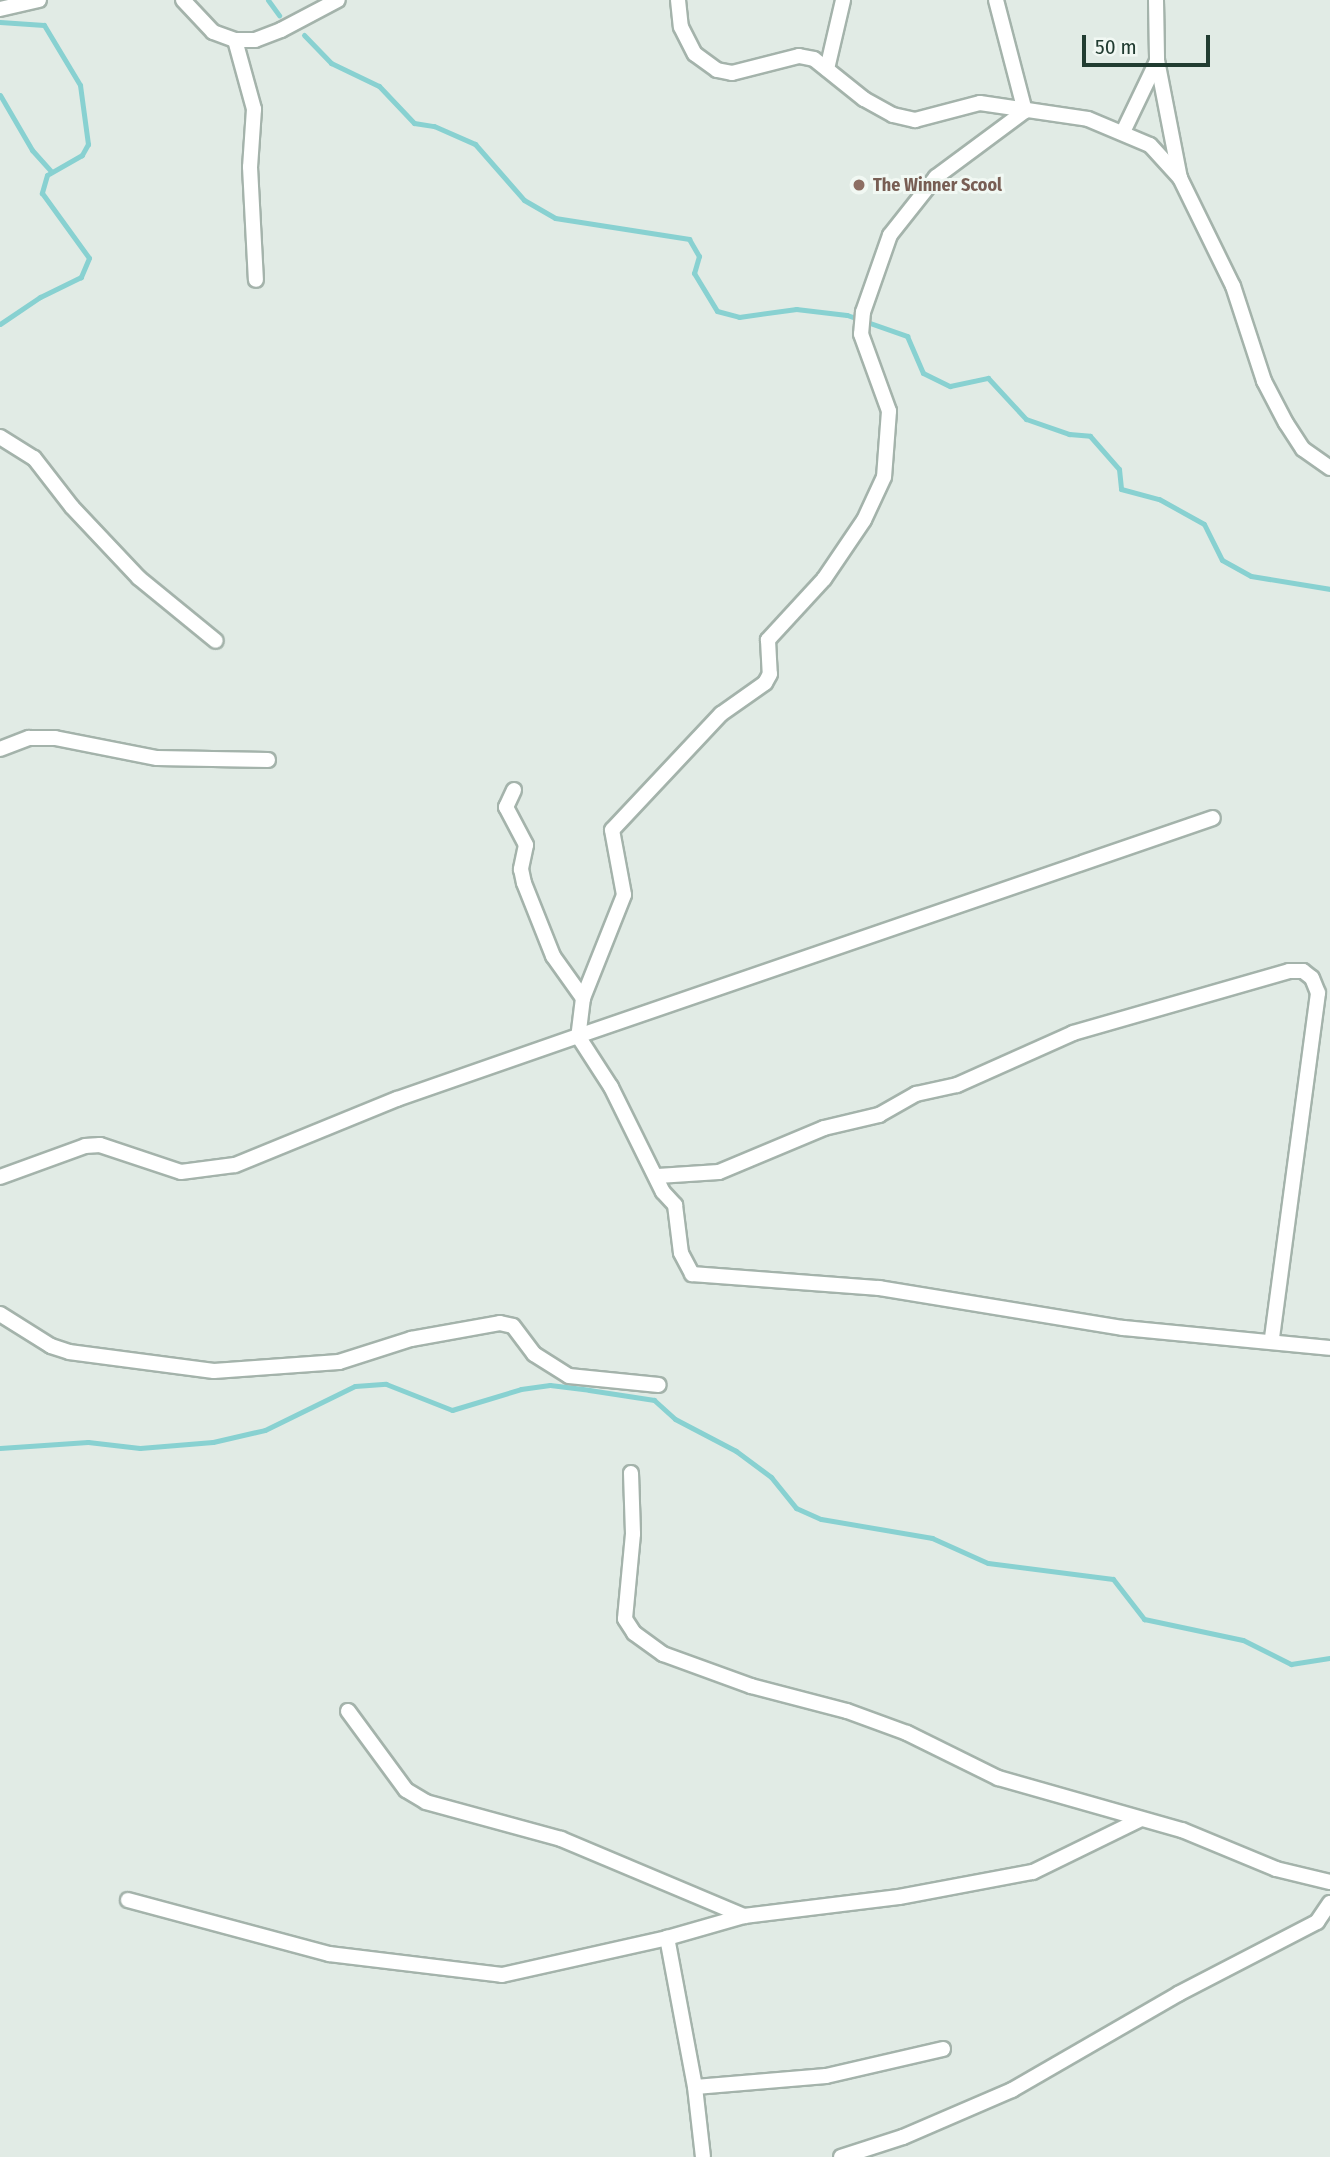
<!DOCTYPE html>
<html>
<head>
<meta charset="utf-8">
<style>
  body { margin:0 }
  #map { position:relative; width:1330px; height:2157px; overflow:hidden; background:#e1ebe5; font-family:"Fira Sans Condensed",sans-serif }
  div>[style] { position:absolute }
  .stream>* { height:5px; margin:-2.5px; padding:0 2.5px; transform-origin:2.5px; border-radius:2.5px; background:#88d1d1 }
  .roads { filter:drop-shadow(2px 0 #a4b3ab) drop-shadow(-2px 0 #a4b3ab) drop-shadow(0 2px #a4b3ab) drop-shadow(0 -2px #a4b3ab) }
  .street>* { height:14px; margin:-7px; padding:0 7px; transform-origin:7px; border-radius:7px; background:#fff }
  .dots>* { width:19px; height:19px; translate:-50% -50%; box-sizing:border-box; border:4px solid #f1f8f3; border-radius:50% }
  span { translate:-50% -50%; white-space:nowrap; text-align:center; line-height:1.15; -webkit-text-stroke:6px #f1f8f3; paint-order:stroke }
  .education-label { font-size:18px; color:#785e54; font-weight:700 }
  .left { translate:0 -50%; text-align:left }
  .scale { position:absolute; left:1082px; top:35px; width:128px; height:32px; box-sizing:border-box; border:4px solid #213c31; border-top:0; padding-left:9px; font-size:21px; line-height:24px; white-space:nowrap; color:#213c31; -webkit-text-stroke:5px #f1f8f3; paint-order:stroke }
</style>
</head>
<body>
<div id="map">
  <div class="stream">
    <div style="left:268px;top:0;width:19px;rotate:54deg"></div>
    <div style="left:0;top:22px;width:44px;rotate:3.9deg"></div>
    <div style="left:44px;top:25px;width:70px;rotate:59deg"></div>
    <div style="left:80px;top:85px;width:60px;rotate:82.3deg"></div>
    <div style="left:88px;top:144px;width:13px;rotate:119deg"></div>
    <div style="left:82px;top:155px;width:40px;rotate:150.3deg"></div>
    <div style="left:47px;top:175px;width:19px;rotate:106deg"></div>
    <div style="left:42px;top:193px;width:80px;rotate:54.1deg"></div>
    <div style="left:89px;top:258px;width:21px;rotate:113deg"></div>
    <div style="left:81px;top:277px;width:46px;rotate:154deg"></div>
    <div style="left:40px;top:297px;width:48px;rotate:146deg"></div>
    <div style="left:304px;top:35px;width:39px;rotate:46deg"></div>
    <div style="left:331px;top:63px;width:53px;rotate:25.6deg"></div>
    <div style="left:379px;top:86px;width:51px;rotate:46.6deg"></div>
    <div style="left:414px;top:123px;width:20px;rotate:9deg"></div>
    <div style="left:434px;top:126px;width:45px;rotate:23.7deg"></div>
    <div style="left:475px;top:144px;width:74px;rotate:48.8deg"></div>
    <div style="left:524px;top:200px;width:36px;rotate:30deg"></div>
    <div style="left:555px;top:218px;width:136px;rotate:8.9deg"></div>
    <div style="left:689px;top:239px;width:20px;rotate:60deg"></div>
    <div style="left:699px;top:256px;width:18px;rotate:106deg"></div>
    <div style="left:694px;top:273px;width:44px;rotate:58.8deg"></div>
    <div style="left:717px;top:311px;width:23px;rotate:15deg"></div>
    <div style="left:739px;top:317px;width:58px;rotate:-8deg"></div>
    <div style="left:796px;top:309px;width:51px;rotate:6.7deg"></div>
    <div style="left:847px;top:315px;width:64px;rotate:19.3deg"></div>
    <div style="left:907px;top:336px;width:40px;rotate:66.6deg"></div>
    <div style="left:923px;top:373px;width:30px;rotate:26deg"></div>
    <div style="left:950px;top:386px;width:39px;rotate:-12deg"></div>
    <div style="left:988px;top:378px;width:56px;rotate:47.2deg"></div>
    <div style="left:1026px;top:419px;width:46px;rotate:19.2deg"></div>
    <div style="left:1069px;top:434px;width:21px;rotate:5deg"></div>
    <div style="left:1090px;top:436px;width:44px;rotate:48.7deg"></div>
    <div style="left:1119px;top:469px;width:20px;rotate:84deg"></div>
    <div style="left:1121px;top:489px;width:39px;rotate:15deg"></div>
    <div style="left:1159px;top:499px;width:51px;rotate:29.1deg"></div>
    <div style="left:1204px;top:524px;width:40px;rotate:63.4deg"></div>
    <div style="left:1222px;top:560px;width:33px;rotate:29deg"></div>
    <div style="left:1251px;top:576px;width:80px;rotate:9.3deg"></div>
    <div style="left:0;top:95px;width:64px;rotate:59.8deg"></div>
    <div style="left:32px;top:150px;width:28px;rotate:48deg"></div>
    <div style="left:0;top:1448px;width:88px;rotate:-3.9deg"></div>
    <div style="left:88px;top:1442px;width:52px;rotate:6.6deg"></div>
    <div style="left:140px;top:1448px;width:73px;rotate:-4.7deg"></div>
    <div style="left:213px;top:1442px;width:53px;rotate:-13deg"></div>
    <div style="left:265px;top:1430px;width:100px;rotate:-26.1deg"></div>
    <div style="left:355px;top:1386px;width:31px;rotate:-4deg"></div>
    <div style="left:386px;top:1384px;width:71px;rotate:21.5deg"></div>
    <div style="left:452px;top:1410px;width:72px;rotate:-16.9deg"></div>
    <div style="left:521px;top:1389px;width:29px;rotate:-8deg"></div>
    <div style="left:550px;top:1385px;width:39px;rotate:7deg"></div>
    <div style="left:589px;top:1390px;width:66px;rotate:8.7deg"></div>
    <div style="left:654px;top:1400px;width:28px;rotate:42deg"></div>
    <div style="left:675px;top:1419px;width:69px;rotate:27.7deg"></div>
    <div style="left:736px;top:1451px;width:44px;rotate:36.6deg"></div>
    <div style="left:771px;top:1477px;width:40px;rotate:51deg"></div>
    <div style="left:796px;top:1508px;width:27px;rotate:24deg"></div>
    <div style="left:821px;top:1519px;width:113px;rotate:9.7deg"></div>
    <div style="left:932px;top:1538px;width:61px;rotate:24.1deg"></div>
    <div style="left:988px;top:1563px;width:126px;rotate:7.3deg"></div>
    <div style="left:1113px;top:1579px;width:51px;rotate:52.2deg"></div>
    <div style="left:1144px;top:1619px;width:101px;rotate:12deg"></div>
    <div style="left:1243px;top:1640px;width:54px;rotate:26.6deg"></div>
    <div style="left:1291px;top:1664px;width:39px;rotate:-9deg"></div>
  </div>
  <div class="roads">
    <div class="street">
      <div style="left:183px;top:0;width:44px;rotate:46.8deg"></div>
      <div style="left:213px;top:32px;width:23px;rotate:20deg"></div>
      <div style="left:235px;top:40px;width:20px"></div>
      <div style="left:255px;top:40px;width:28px;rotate:-21deg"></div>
      <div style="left:281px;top:30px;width:64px;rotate:-27.8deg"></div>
      <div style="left:678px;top:0;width:27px;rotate:84deg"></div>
      <div style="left:681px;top:27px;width:30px;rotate:63deg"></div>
      <div style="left:695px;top:54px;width:27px;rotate:36deg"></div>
      <div style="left:717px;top:70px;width:15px;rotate:11deg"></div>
      <div style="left:732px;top:73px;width:69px;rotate:-14.2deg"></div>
      <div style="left:799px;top:56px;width:15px;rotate:11deg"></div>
      <div style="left:814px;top:59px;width:64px;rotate:38.7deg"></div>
      <div style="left:864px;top:99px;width:33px;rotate:29deg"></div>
      <div style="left:893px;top:115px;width:23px;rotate:13deg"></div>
      <div style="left:915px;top:120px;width:67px;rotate:-14.7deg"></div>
      <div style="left:980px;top:103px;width:109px;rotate:8.4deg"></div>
      <div style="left:1088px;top:119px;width:67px;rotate:22.8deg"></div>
      <div style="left:1150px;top:145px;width:45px;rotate:47.7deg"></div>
      <div style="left:1180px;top:178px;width:120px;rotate:63.9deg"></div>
      <div style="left:1233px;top:286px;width:100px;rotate:71.9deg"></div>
      <div style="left:1264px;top:381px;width:47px;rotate:62.4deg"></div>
      <div style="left:1286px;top:423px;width:31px;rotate:57deg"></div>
      <div style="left:1303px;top:449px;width:33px;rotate:35deg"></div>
      <div style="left:996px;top:0;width:115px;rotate:75.4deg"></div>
      <div style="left:1025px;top:111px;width:111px;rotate:143.4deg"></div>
      <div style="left:936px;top:177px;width:74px;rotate:128.4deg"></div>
      <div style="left:890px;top:235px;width:82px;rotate:109.3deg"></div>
      <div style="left:863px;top:312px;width:22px;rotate:95deg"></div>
      <div style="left:861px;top:334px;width:82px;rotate:70deg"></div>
      <div style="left:889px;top:411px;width:66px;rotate:94.3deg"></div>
      <div style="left:884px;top:477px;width:47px;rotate:114.9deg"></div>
      <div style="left:864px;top:520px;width:71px;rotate:124.1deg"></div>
      <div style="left:824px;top:579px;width:83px;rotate:132.6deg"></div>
      <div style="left:768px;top:640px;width:34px;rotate:87deg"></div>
      <div style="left:770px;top:674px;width:10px;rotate:119deg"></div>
      <div style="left:765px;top:683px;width:54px;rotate:144.8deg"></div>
      <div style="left:721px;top:714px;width:159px;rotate:133.2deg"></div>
      <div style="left:612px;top:830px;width:66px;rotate:79.5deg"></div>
      <div style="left:624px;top:895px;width:111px;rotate:111.7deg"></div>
      <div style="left:583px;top:998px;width:38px;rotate:97deg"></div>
      <div style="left:578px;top:1036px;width:671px;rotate:-18.95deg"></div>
      <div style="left:1156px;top:0;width:60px;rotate:89deg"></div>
      <div style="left:1157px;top:60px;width:120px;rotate:79deg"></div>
      <div style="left:0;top:9px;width:40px;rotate:-13deg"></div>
      <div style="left:235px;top:40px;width:72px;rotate:74.6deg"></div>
      <div style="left:254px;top:109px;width:58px;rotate:93.9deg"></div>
      <div style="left:250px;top:167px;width:113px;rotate:87deg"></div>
      <div style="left:827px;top:69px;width:71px;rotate:-76.9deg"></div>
      <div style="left:1123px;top:132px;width:79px;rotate:-64.4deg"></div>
      <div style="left:0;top:437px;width:40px;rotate:32deg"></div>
      <div style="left:34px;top:458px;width:62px;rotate:52.2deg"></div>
      <div style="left:72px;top:507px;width:98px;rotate:46.7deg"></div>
      <div style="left:139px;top:578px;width:99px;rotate:39.3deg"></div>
      <div style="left:0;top:749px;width:31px;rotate:-21deg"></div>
      <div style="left:29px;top:738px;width:26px"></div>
      <div style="left:55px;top:738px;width:104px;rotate:11.1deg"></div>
      <div style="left:157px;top:758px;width:111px;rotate:1deg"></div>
      <div style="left:514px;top:790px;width:19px;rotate:115deg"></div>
      <div style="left:506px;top:807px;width:43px;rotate:62.2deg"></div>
      <div style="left:526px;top:845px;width:25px;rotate:102deg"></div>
      <div style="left:521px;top:869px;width:14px;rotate:78deg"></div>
      <div style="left:524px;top:883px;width:79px;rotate:68.3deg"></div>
      <div style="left:553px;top:956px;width:52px;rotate:54.5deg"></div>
      <div style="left:658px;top:1176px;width:61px;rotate:-3.8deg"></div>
      <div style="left:719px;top:1172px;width:114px;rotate:-22.7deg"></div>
      <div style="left:824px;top:1128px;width:57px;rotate:-13.3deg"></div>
      <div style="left:879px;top:1115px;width:43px;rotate:-29.6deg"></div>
      <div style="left:916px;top:1094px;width:42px;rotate:-12.4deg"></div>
      <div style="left:957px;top:1085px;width:127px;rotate:-24.1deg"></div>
      <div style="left:1073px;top:1033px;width:225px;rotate:-16deg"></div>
      <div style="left:1289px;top:971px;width:14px"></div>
      <div style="left:1303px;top:971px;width:11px;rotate:38deg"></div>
      <div style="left:1312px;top:978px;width:16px;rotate:68deg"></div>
      <div style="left:1318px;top:993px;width:350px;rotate:97.6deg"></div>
      <div style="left:0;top:1177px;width:90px;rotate:-20deg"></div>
      <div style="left:85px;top:1146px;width:15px;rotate:-4deg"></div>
      <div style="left:100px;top:1145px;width:85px;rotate:18.4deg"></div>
      <div style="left:181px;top:1172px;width:54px;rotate:-7.4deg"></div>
      <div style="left:235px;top:1165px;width:175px;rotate:-22.2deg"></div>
      <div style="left:397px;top:1099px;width:192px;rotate:-19.2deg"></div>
      <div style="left:578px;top:1036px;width:61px;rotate:57.1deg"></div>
      <div style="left:611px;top:1087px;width:117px;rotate:63.7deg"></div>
      <div style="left:663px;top:1192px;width:18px;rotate:47deg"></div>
      <div style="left:675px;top:1205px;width:48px;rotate:82.9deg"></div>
      <div style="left:681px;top:1253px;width:24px;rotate:62deg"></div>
      <div style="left:692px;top:1274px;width:188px;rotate:4.3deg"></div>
      <div style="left:879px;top:1288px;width:247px;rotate:9.3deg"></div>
      <div style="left:1123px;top:1328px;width:208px;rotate:5.5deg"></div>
      <div style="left:0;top:1314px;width:60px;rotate:32.1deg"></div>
      <div style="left:51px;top:1346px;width:19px;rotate:18deg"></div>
      <div style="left:69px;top:1352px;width:146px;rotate:7.5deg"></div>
      <div style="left:214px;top:1371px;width:125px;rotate:-4.1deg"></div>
      <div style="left:339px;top:1362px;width:76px;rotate:-17.7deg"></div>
      <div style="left:411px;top:1339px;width:90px;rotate:-10.2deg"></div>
      <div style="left:500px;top:1323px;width:13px;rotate:13deg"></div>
      <div style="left:513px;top:1326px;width:35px;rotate:53deg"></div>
      <div style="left:534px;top:1354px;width:41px;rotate:32.2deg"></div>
      <div style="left:569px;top:1376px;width:90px;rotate:5.7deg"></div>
      <div style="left:631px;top:1473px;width:61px;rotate:88.1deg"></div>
      <div style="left:633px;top:1534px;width:85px;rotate:95.4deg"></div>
      <div style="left:625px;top:1619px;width:17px;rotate:57deg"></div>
      <div style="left:634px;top:1633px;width:36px;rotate:36deg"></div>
      <div style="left:663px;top:1654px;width:94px;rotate:20deg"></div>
      <div style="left:751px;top:1686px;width:99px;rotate:14.6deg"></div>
      <div style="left:847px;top:1711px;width:64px;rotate:20.1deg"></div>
      <div style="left:907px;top:1733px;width:102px;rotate:26.3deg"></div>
      <div style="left:998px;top:1778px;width:191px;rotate:15.8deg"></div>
      <div style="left:1182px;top:1830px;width:102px;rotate:22.5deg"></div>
      <div style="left:1276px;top:1869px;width:56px;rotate:13.5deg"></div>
      <div style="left:348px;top:1711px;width:98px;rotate:53.7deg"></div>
      <div style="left:406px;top:1790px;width:23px;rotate:31deg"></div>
      <div style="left:426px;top:1802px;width:140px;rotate:15.3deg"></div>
      <div style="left:561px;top:1839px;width:199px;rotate:22.8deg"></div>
      <div style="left:128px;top:1900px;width:208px;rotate:15deg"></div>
      <div style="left:329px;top:1954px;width:174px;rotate:6.9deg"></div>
      <div style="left:502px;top:1975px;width:169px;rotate:-12.6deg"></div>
      <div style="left:943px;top:2049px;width:120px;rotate:167deg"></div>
      <div style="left:826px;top:2076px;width:131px;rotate:175.2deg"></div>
      <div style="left:695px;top:2087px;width:152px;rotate:-100.6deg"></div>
      <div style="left:667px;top:1938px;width:80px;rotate:-15.9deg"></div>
      <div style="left:744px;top:1916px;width:156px;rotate:-7deg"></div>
      <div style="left:899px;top:1897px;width:136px;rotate:-10.6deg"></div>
      <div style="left:1033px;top:1872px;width:118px;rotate:-26.1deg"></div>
      <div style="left:695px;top:2087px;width:70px;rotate:83.5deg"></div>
      <div style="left:841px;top:2157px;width:65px;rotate:-17.9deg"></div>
      <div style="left:903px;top:2137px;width:119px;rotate:-23.3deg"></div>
      <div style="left:1012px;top:2090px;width:192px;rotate:-30deg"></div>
      <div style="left:1178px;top:1994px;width:157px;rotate:-27.4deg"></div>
      <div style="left:1317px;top:1922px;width:23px;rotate:-56deg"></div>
    </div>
  </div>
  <div class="dots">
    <div style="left:859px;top:185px;background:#8d6e63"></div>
  </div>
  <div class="education-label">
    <span class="left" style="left:873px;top:185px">The Winner Scool</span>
  </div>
  <div class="scale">50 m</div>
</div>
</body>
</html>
